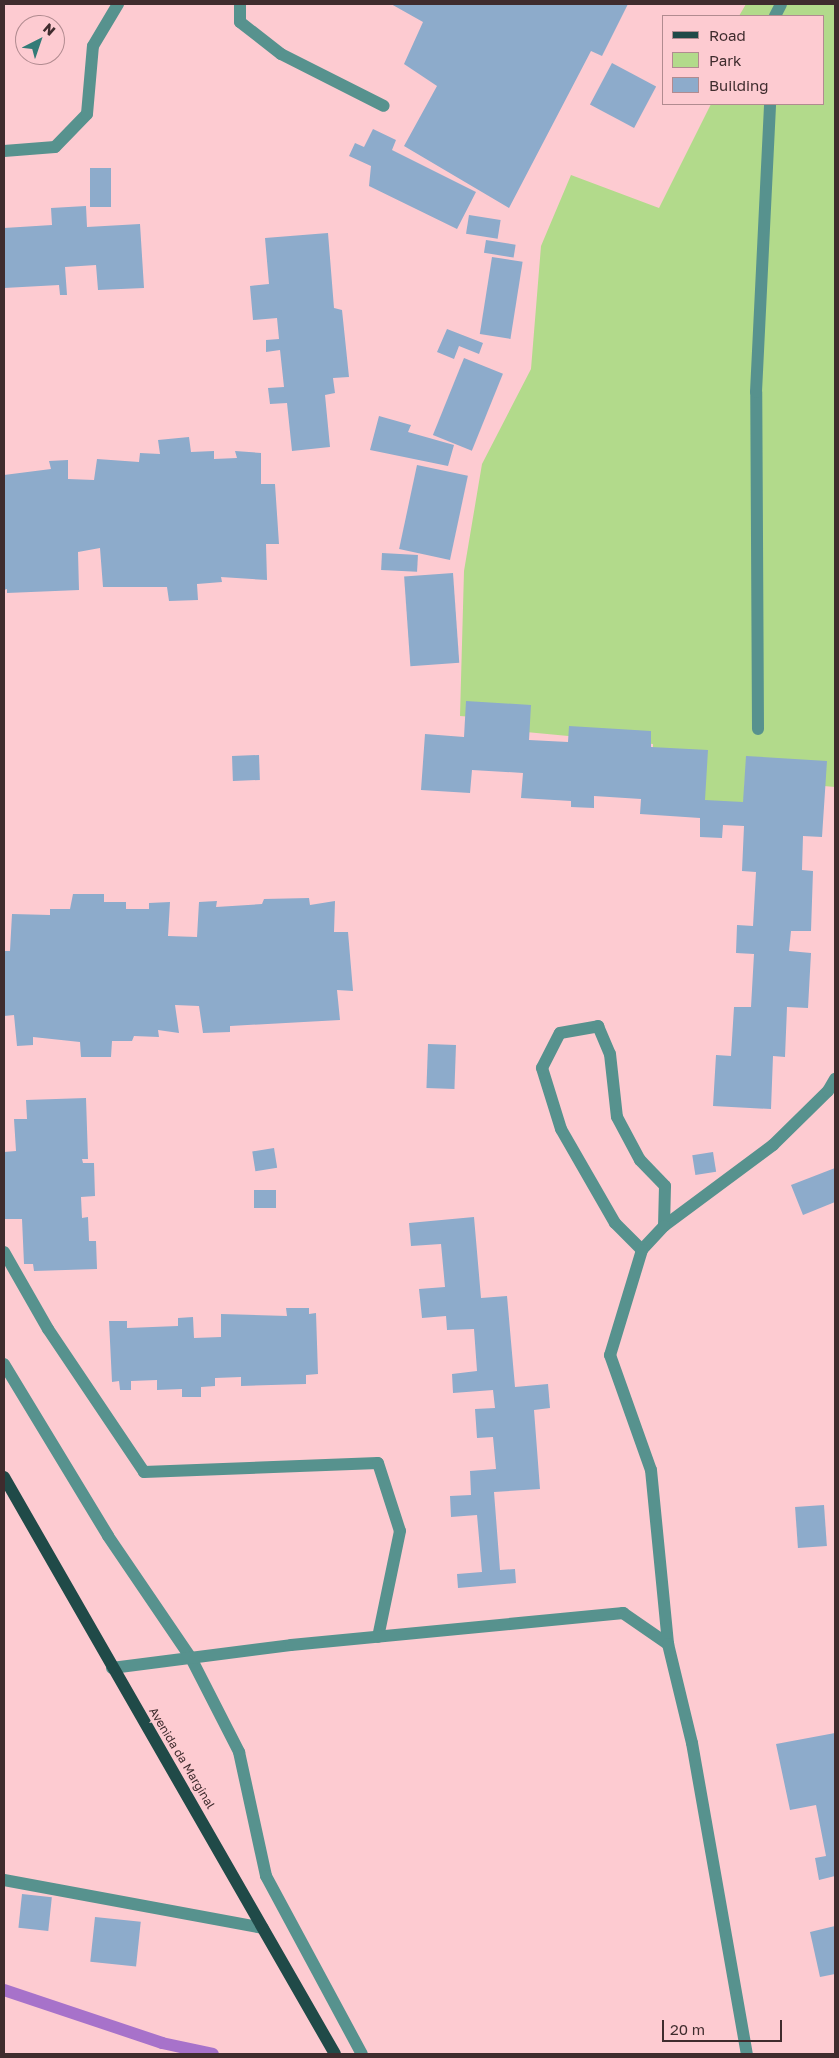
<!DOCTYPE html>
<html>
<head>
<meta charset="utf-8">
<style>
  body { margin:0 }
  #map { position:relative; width:839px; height:2058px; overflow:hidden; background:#fdcbd1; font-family:"Golos Text",sans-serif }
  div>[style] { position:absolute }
  .green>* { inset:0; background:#b2da8b }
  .stream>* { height:12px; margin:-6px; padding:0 6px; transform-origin:6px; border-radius:6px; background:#a772ca }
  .building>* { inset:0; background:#8dabcb; transform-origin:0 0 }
  .minor>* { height:12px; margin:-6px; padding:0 6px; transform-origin:6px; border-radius:6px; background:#57928e }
  .major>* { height:12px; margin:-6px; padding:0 6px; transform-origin:6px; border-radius:6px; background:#204a48 }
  span { translate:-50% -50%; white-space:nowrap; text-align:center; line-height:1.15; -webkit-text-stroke:5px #fdcbd1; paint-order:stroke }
  .street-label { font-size:12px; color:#3f2c2e }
  .frame { position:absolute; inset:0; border:5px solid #3f2c2e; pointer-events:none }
  .legend { position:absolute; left:662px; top:15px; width:162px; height:90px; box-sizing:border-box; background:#fdcbd1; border:1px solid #b18b90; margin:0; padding:6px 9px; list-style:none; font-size:15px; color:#3f2c2e }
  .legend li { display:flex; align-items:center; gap:10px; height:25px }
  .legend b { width:25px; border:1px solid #b18b90 }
  .north { position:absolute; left:15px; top:15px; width:50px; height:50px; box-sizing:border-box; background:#fdcbd1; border:1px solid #b18b90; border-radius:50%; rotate:41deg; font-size:14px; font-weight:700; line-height:20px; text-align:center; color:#3f2c2e }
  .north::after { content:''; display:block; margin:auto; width:18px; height:22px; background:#337b77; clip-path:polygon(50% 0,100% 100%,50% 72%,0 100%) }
  .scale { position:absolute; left:662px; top:2020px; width:120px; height:22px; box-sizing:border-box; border:2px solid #3f2c2e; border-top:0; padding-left:6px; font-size:15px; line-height:18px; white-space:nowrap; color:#3f2c2e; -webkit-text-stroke:4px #fdcbd1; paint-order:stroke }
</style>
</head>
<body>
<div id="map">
  <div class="green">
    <div style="clip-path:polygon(746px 4px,835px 4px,835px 787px,745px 779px,743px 815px,704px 809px,653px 755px,653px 744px,526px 732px,525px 721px,460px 716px,464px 571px,482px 464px,531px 369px,541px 246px,571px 175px,659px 208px,711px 104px,823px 104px,823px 16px,739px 16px)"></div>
  </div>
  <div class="stream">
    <div style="left:4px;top:1990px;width:167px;rotate:18.5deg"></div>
    <div style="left:162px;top:2043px;width:52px;rotate:12.2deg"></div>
  </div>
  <div class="building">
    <div style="clip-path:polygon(391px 4px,628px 4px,602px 56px,591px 51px,509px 208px,404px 146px,437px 86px,404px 64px,423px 22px)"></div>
    <div style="left:612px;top:63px;width:50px;height:47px;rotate:28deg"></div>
    <div style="clip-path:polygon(373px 129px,396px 140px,392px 150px,476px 192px,457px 229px,369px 186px,371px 166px,349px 156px,355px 143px,364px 147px)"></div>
    <div style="left:90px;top:168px;width:21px;height:39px"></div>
    <div style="clip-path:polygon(86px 206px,87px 227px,140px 224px,144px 288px,98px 290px,96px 265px,65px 267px,67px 295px,60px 295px,59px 285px,4px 288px,4px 228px,52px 225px,51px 208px)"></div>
    <div style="left:469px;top:215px;width:32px;height:19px;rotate:9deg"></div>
    <div style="clip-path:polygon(328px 233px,334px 308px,342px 310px,349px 377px,333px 378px,335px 393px,325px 395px,330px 447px,292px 451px,287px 403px,270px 404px,268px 388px,284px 387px,280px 350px,266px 352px,266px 340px,279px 339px,277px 318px,253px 320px,250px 286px,269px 284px,265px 238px)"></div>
    <div style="left:486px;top:240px;width:30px;height:13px;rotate:9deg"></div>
    <div style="left:492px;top:257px;width:31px;height:78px;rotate:9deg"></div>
    <div style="clip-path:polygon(447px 329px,483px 343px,479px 354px,459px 346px,454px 359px,437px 352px)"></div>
    <div style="left:464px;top:358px;width:42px;height:83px;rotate:22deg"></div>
    <div style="clip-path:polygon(379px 416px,411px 425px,408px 432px,454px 445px,448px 466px,370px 450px)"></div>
    <div style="clip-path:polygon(189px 437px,191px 452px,214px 451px,214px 459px,237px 458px,235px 451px,261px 453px,261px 484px,275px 484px,279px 544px,266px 544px,267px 580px,221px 577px,222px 582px,197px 584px,198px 600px,169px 601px,167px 587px,103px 587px,100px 548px,78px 552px,79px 590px,7px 593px,7px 589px,4px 590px,4px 475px,51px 469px,49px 461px,68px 460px,68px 479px,94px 480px,97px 459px,139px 462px,140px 453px,160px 454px,158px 440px)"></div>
    <div style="left:417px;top:465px;width:52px;height:86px;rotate:12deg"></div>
    <div style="left:382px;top:553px;width:36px;height:17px;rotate:3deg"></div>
    <div style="left:453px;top:573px;width:90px;height:49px;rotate:86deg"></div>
    <div style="clip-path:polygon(466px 701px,531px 705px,529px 740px,568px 742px,569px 726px,651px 731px,651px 747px,708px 750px,705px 800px,743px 802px,746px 756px,827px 761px,822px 837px,803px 836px,802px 870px,813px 871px,811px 931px,791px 931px,789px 951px,811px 953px,808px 1008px,787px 1007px,785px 1057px,773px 1056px,771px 1109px,713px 1106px,716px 1055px,731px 1056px,734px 1007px,751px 1007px,754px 954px,736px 953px,737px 925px,753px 926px,756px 872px,742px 871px,744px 826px,723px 825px,722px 838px,700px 837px,700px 818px,640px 814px,641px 799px,594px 796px,594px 808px,571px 807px,571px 801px,521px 798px,523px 773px,472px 770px,470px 793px,421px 790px,425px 734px,464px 737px)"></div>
    <div style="left:259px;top:755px;width:25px;height:27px;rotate:88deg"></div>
    <div style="clip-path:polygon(73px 894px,104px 894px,104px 902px,126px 902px,126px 909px,149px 909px,149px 903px,170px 902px,168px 936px,197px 937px,199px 902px,217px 901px,216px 907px,262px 904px,264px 899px,309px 898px,310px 905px,335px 901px,334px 932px,348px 932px,353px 991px,337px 990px,340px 1020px,230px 1026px,230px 1032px,203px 1033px,199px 1006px,175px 1005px,179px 1033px,158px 1030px,159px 1037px,134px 1036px,132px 1041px,112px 1041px,111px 1057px,81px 1057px,80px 1042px,33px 1037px,33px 1045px,17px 1046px,14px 1015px,4px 1016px,4px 951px,10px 951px,12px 914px,50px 915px,50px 909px,70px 909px)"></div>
    <div style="left:428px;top:1044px;width:28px;height:44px;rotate:2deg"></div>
    <div style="clip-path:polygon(86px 1098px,88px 1159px,82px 1159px,83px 1163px,94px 1163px,95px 1196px,81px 1197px,82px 1218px,88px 1217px,89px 1241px,96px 1241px,97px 1269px,34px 1271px,33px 1264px,24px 1264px,22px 1219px,4px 1219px,4px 1152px,16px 1151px,14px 1119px,27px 1119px,26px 1100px)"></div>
    <div style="left:274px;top:1148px;width:20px;height:22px;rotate:81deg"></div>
    <div style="left:713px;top:1152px;width:20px;height:21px;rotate:81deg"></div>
    <div style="clip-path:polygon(835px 1168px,835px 1202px,803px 1215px,791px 1185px)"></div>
    <div style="left:254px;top:1190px;width:22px;height:18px"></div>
    <div style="clip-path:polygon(474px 1217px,481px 1298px,507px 1296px,515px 1387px,548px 1384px,550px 1408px,534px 1410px,540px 1489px,494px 1492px,500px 1570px,515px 1569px,516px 1583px,458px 1588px,457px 1574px,482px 1572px,477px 1515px,451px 1517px,450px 1496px,471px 1495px,470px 1471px,496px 1469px,493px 1437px,477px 1438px,475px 1409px,495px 1408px,493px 1390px,453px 1393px,452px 1374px,477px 1371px,474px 1329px,447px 1330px,446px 1316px,422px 1318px,419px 1289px,445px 1287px,441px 1244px,411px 1246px,409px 1223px)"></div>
    <div style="clip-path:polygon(286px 1308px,309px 1308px,309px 1314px,316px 1313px,318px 1374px,306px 1375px,306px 1384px,241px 1386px,241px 1377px,215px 1378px,215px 1386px,201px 1387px,201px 1397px,182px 1397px,182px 1389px,157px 1390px,157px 1380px,131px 1381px,131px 1390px,120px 1390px,119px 1381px,112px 1382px,109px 1321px,127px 1321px,127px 1328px,178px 1326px,178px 1318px,193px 1317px,194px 1338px,221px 1337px,221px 1314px,287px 1316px)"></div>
    <div style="left:824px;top:1505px;width:41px;height:29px;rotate:86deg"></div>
    <div style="clip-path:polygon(835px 1733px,835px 1876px,819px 1880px,815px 1858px,826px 1856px,816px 1805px,790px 1810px,776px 1744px)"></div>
    <div style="left:22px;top:1894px;width:30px;height:34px;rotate:6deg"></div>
    <div style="left:95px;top:1917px;width:46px;height:45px;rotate:6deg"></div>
    <div style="clip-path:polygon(835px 1926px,835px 1974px,820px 1977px,810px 1932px)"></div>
  </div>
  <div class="minor">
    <div style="left:240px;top:4px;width:18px;rotate:90deg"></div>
    <div style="left:240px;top:22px;width:52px;rotate:38deg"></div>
    <div style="left:281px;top:54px;width:115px;rotate:26.8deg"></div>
    <div style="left:775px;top:16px;width:13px;rotate:-63deg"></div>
    <div style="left:4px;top:151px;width:51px;rotate:-4.5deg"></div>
    <div style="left:55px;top:147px;width:46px;rotate:-45.9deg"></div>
    <div style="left:87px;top:114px;width:68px;rotate:-85deg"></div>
    <div style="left:93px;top:46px;width:49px;rotate:-59.2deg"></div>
    <div style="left:758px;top:729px;width:337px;rotate:-90.3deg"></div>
    <div style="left:756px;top:392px;width:288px;rotate:-87.2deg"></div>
    <div style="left:664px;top:1226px;width:136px;rotate:-36.6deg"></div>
    <div style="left:773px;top:1145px;width:77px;rotate:-44.5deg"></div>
    <div style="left:828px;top:1091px;width:14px;rotate:-60deg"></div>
    <div style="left:642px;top:1250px;width:38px;rotate:-135deg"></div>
    <div style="left:615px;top:1223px;width:108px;rotate:-119.9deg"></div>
    <div style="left:561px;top:1129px;width:64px;rotate:-107.3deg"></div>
    <div style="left:542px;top:1068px;width:39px;rotate:-63deg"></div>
    <div style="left:560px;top:1033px;width:39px;rotate:-10deg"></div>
    <div style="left:598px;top:1026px;width:30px;rotate:67deg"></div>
    <div style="left:610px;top:1054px;width:63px;rotate:83.7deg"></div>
    <div style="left:617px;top:1117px;width:49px;rotate:61.9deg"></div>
    <div style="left:640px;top:1160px;width:36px;rotate:46deg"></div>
    <div style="left:665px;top:1186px;width:40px;rotate:91.4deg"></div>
    <div style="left:664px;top:1226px;width:33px;rotate:133deg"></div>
    <div style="left:642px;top:1250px;width:110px;rotate:106.9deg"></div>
    <div style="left:610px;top:1355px;width:122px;rotate:70.4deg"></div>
    <div style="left:651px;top:1470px;width:175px;rotate:84.4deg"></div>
    <div style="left:4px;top:1252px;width:89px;rotate:60.3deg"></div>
    <div style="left:48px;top:1329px;width:172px;rotate:56.1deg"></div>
    <div style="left:144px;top:1472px;width:234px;rotate:-2.2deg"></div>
    <div style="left:378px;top:1463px;width:71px;rotate:72.1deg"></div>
    <div style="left:400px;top:1531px;width:108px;rotate:101.7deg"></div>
    <div style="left:4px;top:1364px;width:201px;rotate:58.8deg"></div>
    <div style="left:108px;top:1536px;width:148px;rotate:55.8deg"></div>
    <div style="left:191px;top:1658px;width:106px;rotate:62.9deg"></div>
    <div style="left:239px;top:1752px;width:127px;rotate:77.7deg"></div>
    <div style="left:266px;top:1876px;width:202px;rotate:61.7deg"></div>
    <div style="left:112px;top:1668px;width:180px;rotate:-7.3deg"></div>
    <div style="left:291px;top:1645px;width:334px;rotate:-5.5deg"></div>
    <div style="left:623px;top:1613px;width:55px;rotate:34.6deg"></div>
    <div style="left:668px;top:1644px;width:102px;rotate:76.4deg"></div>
    <div style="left:692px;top:1743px;width:316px;rotate:80deg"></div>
    <div style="left:4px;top:1880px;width:263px;rotate:10.5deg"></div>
  </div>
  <div class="major">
    <div style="left:4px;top:1477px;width:665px;rotate:60.16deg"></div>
  </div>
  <div class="street-label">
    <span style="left:182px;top:1758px;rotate:59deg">Avenida da Marginal</span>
  </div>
  <div class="frame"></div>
  <ul class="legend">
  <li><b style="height:6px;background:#204a48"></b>Road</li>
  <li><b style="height:14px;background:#b2da8b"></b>Park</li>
  <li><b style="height:14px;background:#8dabcb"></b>Building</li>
  </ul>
  <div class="north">N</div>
  <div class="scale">20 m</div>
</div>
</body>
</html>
